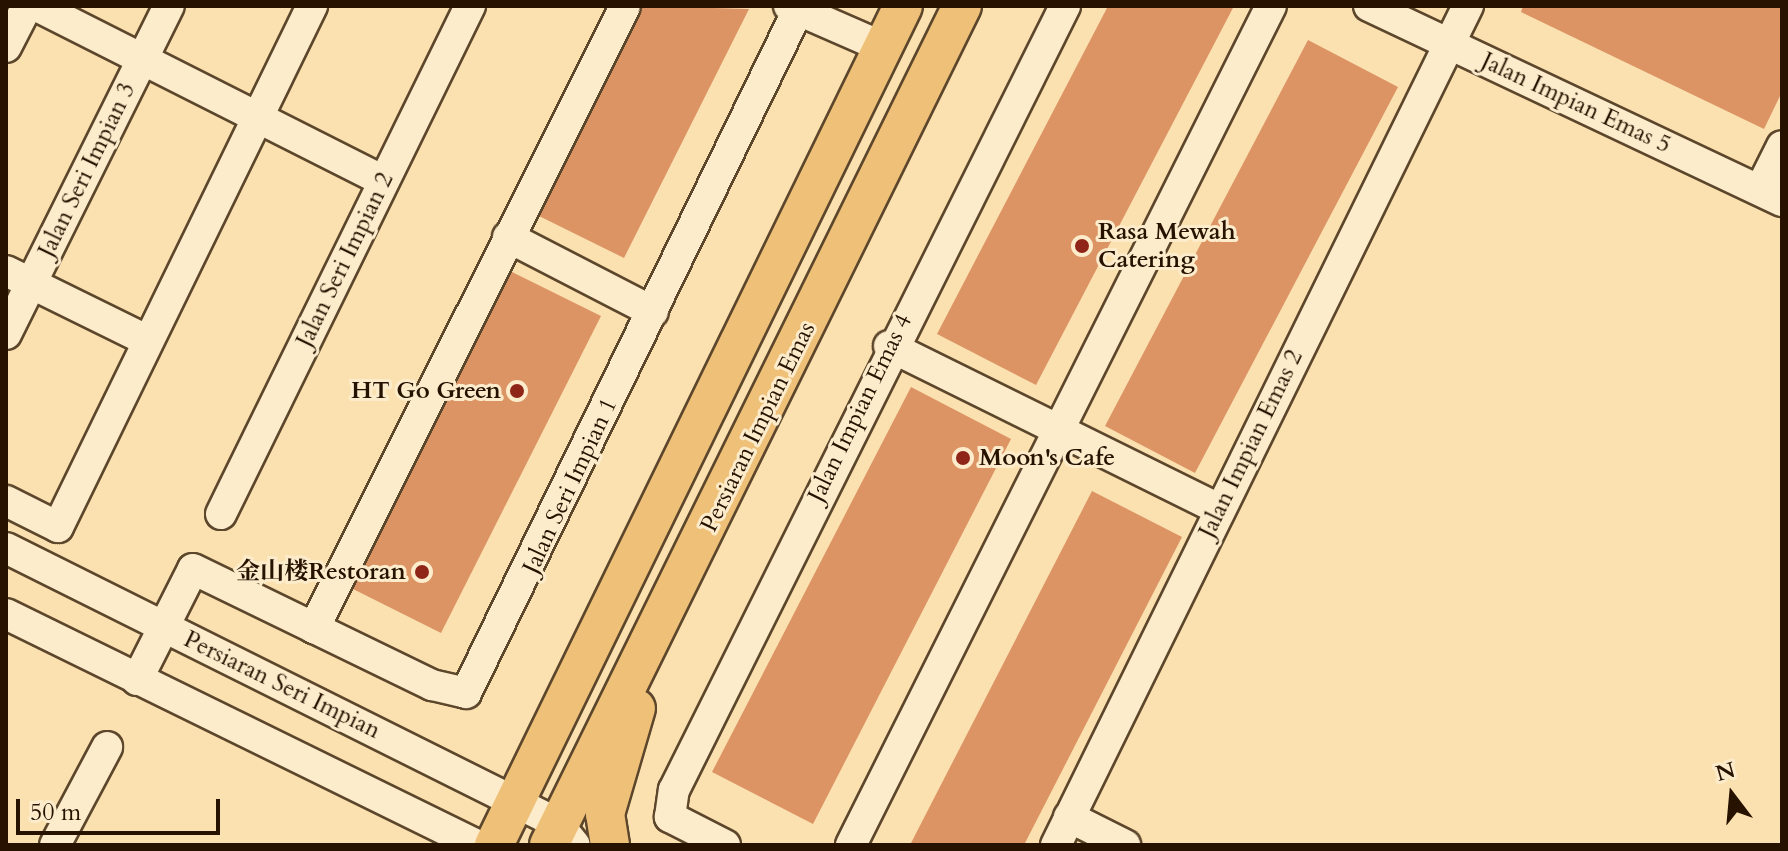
<!DOCTYPE html>
<meta charset="utf-8">
<style>
body{margin:0}
#map{position:relative;width:1788px;height:851px;overflow:hidden;background:#fce1b0;font-family:Cardo,"Noto Serif SC",serif}
div>[style]{position:absolute}
[style*='--x']{left:calc(var(--x)*1px);top:calc(var(--y)*1px);width:calc(var(--w)*1px);rotate:calc(var(--a)*1deg)}
.building>*{inset:0;background:#dc9465}
.roads{filter:drop-shadow(2px 0 #5c462c) drop-shadow(-2px 0 #5c462c) drop-shadow(0 2px #5c462c) drop-shadow(0 -2px #5c462c)}
.minor>*{height:30px;margin:-15px;padding:0 15px;transform-origin:15px;border-radius:15px;background:#fdeccc}
.major>*{height:38px;margin:-19px;padding:0 19px;transform-origin:19px;border-radius:19px;background:#eec078}
.dots>*{width:22px;height:22px;translate:-50% -50%;box-sizing:border-box;border:4px solid #fdeccc;border-radius:50%}
span{translate:-50% -50%;white-space:nowrap;text-align:center;line-height:1.15;-webkit-text-stroke:6px #fdeccc;paint-order:stroke}
.street-label{font-size:24px;color:#271200}
.poi-label{font-size:24px;color:#271200;font-weight:700}
.left{translate:0 -50%;text-align:left}
.right{translate:-100% -50%;text-align:right}
.frame{position:absolute;inset:0;border:8px solid #271200;pointer-events:none}
.north{position:absolute;left:1692px;top:755px;width:80px;height:80px;-webkit-text-stroke:6px #fdeccc;paint-order:stroke;rotate:344deg;font-size:22px;font-weight:700;line-height:32px;text-align:center;color:#271200}
.north::after{content:'';display:block;margin:auto;width:28px;height:36px;background:#271200;clip-path:polygon(50% 0,100% 100%,50% 72%,0 100%)}
.scale{position:absolute;left:16px;top:799px;width:204px;height:36px;box-sizing:border-box;border:4px solid #271200;border-top:0;padding-left:10px;font-size:24px;line-height:28px;white-space:nowrap;color:#271200;-webkit-text-stroke:6px #fdeccc;paint-order:stroke}
</style>
<div id="map">
<div class="building">
<i style="clip-path:polygon(642px 6px,749px 9px,624px 258px,537px 215px)"></i>
<i style="clip-path:polygon(1108px 6px,1234px 6px,1036px 385px,937px 334px)"></i>
<i style="clip-path:polygon(1523px 6px,1782px 6px,1782px 92px,1764px 129px,1521px 12px)"></i>
<i style="clip-path:polygon(1308px 40px,1398px 87px,1195px 473px,1105px 426px)"></i>
<i style="clip-path:polygon(508px 270px,601px 316px,441px 633px,347px 586px)"></i>
<i style="clip-path:polygon(911px 387px,1011px 439px,813px 824px,712px 772px)"></i>
<i style="clip-path:polygon(1092px 491px,1182px 537px,1024px 845px,910px 845px)"></i>
</div>
<div class="roads">
<div class="minor">
<i style="--x:37;--y:6;--w:388;--a:26.8"></i>
<i style="--x:789;--y:6;--w:103;--a:23.6"></i>
<i style="--x:1369;--y:6;--w:457;--a:25.3"></i>
<i style="--x:6;--y:47;--w:46;--a:-62.9"></i>
<i style="--x:1760;--y:190;--w:49;--a:-63.4"></i>
<i style="--x:508;--y:237;--w:163;--a:27.3"></i>
<i style="--x:6;--y:271;--w:158;--a:26.2"></i>
<i style="--x:6;--y:334;--w:366;--a:-63.6"></i>
<i style="--x:889;--y:346;--w:368;--a:26.3"></i>
<i style="--x:6;--y:501;--w:58;--a:26.6"></i>
<i style="--x:58;--y:527;--w:580;--a:-64.01"></i>
<i style="--x:221;--y:514;--w:566;--a:-63.89"></i>
<i style="--x:6;--y:548;--w:616;--a:26.52"></i>
<i style="--x:557;--y:823;--w:28;--a:51"></i>
<i style="--x:6;--y:614;--w:525;--a:26.13"></i>
<i style="--x:314;--y:628;--w:695;--a:-63.43"></i>
<i style="--x:137;--y:680;--w:124;--a:-63.2"></i>
<i style="--x:193;--y:569;--w:266;--a:25.9"></i>
<i style="--x:432;--y:685;--w:35;--a:13"></i>
<i style="--x:466;--y:693;--w:764;--a:-64.07"></i>
<i style="--x:1069;--y:817;--w:63;--a:26.6"></i>
<i style="--x:55;--y:845;--w:111;--a:-62"></i>
<i style="--x:725;--y:845;--w:62;--a:-153"></i>
<i style="--x:670;--y:817;--w:27;--a:-82"></i>
<i style="--x:674;--y:790;--w:876;--a:-63.49"></i>
<i style="--x:851;--y:845;--w:938;--a:-63.41"></i>
<i style="--x:1056;--y:845;--w:935;--a:-63.85"></i>
</div>
<div class="major">
<i style="--x:494;--y:845;--w:933;--a:-64.01"></i>
<i style="--x:549;--y:845;--w:935;--a:-63.79"></i>
<i style="--x:610;--y:845;--w:31;--a:-99"></i>
<i style="--x:605;--y:814;--w:110;--a:-73.7"></i>
</div>
</div>
<div class="dots">
<i style="left:1082px;top:246px;background:#8f2418"></i>
<i style="left:517px;top:391px;background:#8f2418"></i>
<i style="left:963px;top:458px;background:#8f2418"></i>
<i style="left:422px;top:572px;background:#8f2418"></i>
</div>
<div class="street-label">
<span style="left:1576px;top:103px;rotate:25deg">Jalan Impian Emas 5</span>
<span style="left:87px;top:170px;rotate:-64deg">Jalan Seri Impian 3</span>
<span style="left:345px;top:260px;rotate:-64deg">Jalan Seri Impian 2</span>
<span style="left:860px;top:408px;rotate:-64deg">Jalan Impian Emas 4</span>
<span style="left:758px;top:427px;rotate:-64deg">Persiaran Impian Emas</span>
<span style="left:1251px;top:444px;rotate:-64deg">Jalan Impian Emas 2</span>
<span style="left:570px;top:486px;rotate:-65deg">Jalan Seri Impian 1</span>
<span style="left:282px;top:685px;rotate:26deg">Persiaran Seri Impian</span>
</div>
<div class="poi-label">
<span class="left" style="left:1098px;top:246px">Rasa Mewah<br>Catering</span>
<span class="right" style="left:501px;top:391px">HT Go Green</span>
<span class="left" style="left:979px;top:458px">Moon's Cafe</span>
<span class="right" style="left:406px;top:572px">金山楼Restoran</span>
</div>
<div class="frame"></div>
<div class="north">N</div>
<div class="scale">50 m</div>
</div>
